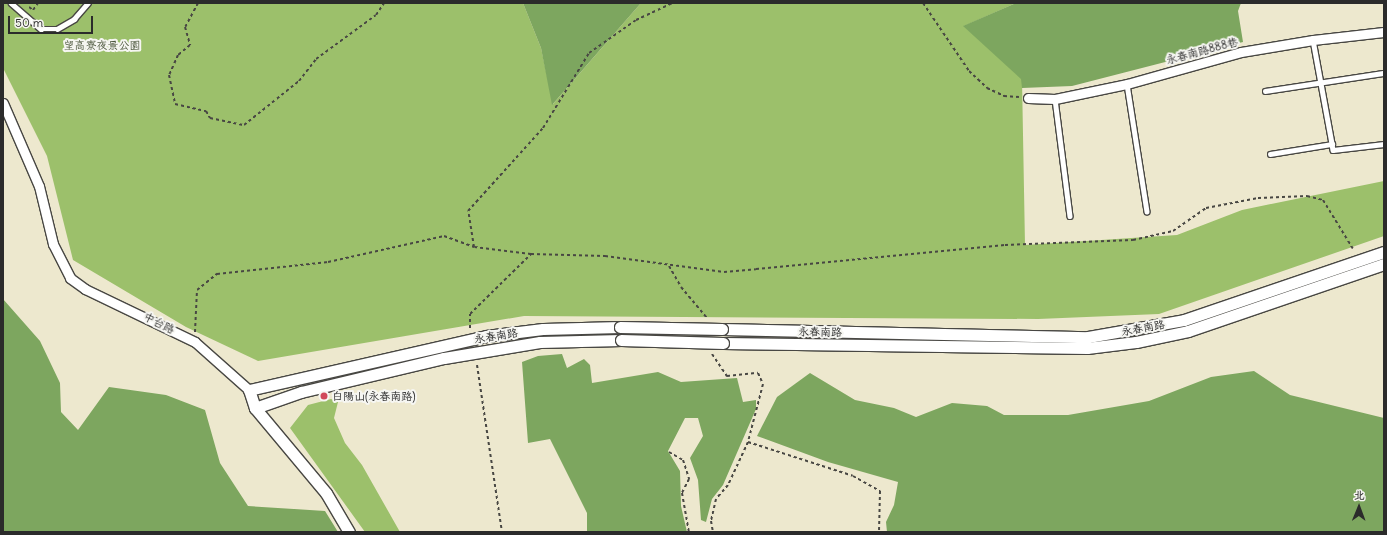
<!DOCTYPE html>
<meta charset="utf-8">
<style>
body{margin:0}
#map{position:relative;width:1387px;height:535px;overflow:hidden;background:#ede8ce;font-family:Delius,"LXGW WenKai TC",sans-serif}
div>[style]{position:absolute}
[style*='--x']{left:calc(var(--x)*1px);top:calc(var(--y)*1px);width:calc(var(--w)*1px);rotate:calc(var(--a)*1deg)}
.green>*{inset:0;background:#9cc06b}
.forest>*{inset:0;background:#7da65f}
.path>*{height:2px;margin-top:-1px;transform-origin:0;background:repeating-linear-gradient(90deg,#484743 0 3px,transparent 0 6px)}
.roads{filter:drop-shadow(1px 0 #484743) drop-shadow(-1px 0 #484743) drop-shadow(0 1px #484743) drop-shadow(0 -1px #484743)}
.service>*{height:4.5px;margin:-2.25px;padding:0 2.25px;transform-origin:2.25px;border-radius:2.25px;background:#fff}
.minor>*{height:9px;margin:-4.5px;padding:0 4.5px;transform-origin:4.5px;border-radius:4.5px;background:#fff}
.tertiary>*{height:11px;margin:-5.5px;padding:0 5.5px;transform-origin:5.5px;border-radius:5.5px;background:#fff}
.bridges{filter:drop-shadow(1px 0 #484743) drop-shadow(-1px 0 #484743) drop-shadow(0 1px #484743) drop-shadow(0 -1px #484743)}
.tertiary-bridge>*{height:11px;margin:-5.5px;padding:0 5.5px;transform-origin:5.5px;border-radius:5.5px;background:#fff}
.dots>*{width:11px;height:11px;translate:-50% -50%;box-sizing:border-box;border:2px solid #f6f6f2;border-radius:50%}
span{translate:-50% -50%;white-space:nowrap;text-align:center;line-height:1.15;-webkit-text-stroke:4px #f6f6f2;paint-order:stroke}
.park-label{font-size:11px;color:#4d583e}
.street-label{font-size:11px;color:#2b2b2b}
.poi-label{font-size:11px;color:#2b2b2b}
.left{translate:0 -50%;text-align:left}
.frame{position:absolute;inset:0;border:4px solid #2b2b2b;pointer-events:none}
.north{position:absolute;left:1339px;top:487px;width:40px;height:40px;-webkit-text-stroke:3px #f6f6f2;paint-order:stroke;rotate:1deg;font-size:11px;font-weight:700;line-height:16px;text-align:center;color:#2b2b2b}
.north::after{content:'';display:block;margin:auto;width:14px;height:18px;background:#2b2b2b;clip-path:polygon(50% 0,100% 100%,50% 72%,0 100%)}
.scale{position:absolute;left:8px;top:16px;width:85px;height:18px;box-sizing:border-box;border:2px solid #2b2b2b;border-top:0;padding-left:5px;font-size:12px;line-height:14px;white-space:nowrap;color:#2b2b2b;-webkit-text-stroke:3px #f6f6f2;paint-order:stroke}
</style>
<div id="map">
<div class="green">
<i style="clip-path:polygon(3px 3px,523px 3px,541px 48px,553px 104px,641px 3px,1016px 3px,964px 26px,1022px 79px,1025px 245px,1177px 235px,1242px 210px,1384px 181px,1384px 236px,1159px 314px,1038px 319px,524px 316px,258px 361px,186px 327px,73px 260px,47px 156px,3px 68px)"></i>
<i style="clip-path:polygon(331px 399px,338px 402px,334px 418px,345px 443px,362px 465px,400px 532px,365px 532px,290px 428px,308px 405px)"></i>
</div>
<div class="forest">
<i style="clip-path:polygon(523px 3px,641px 3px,552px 105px,541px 48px)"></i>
<i style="clip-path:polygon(1016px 3px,1241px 3px,1238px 11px,1243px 42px,1072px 86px,1022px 88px,1021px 79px,963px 26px)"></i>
<i style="clip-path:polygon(3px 299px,40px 341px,60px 383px,61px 412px,78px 430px,109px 387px,166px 395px,205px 410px,220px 463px,248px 506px,325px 511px,338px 532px,3px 532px)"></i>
<i style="clip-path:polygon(562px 354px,567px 368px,584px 359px,590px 365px,592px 383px,658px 372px,681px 382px,737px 378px,743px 402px,756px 400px,756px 409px,723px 485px,712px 499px,706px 522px,701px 520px,698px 480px,690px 458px,703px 436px,698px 418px,685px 418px,668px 451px,680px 471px,681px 506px,687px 532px,587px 532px,587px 513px,550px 439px,528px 443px,522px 362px,538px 356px)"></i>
<i style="clip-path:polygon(1254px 371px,1290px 395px,1384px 418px,1384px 532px,887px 532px,886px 522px,894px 505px,898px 482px,828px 462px,757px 436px,777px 397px,810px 373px,855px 400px,894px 408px,916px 417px,952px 403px,987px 406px,1004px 415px,1068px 415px,1149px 401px,1211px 377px)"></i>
</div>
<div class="path">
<i style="--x:160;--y:3;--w:11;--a:0"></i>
<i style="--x:198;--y:3;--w:27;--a:118"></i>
<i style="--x:185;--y:27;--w:19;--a:74"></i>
<i style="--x:190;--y:45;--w:16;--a:140"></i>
<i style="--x:178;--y:55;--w:22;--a:114"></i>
<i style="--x:169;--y:75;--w:30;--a:78"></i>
<i style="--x:175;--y:104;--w:32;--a:13"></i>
<i style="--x:206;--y:111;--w:8;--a:60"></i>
<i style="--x:210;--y:118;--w:35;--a:12"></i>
<i style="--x:244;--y:125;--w:70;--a:-38.7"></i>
<i style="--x:299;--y:81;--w:28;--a:-52"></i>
<i style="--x:316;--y:59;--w:74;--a:-36.3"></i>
<i style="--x:376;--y:15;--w:14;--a:-56"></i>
<i style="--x:923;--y:3;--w:82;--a:55.9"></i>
<i style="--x:969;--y:71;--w:25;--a:43"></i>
<i style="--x:987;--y:88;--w:19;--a:25"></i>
<i style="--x:1004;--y:96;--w:15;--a:4"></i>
<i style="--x:29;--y:7;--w:5;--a:37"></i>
<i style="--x:33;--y:10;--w:9;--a:-54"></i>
<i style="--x:531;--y:254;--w:57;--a:-173"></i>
<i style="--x:474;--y:247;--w:36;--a:-99"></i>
<i style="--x:468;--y:211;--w:112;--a:-47.9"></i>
<i style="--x:543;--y:128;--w:88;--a:-58.5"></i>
<i style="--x:589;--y:53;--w:57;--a:-35.1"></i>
<i style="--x:636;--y:20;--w:40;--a:-25"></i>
<i style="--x:669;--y:266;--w:24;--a:60"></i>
<i style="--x:681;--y:287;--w:40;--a:50"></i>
<i style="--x:470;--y:328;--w:14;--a:-90"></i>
<i style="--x:470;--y:314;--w:86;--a:-44.5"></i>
<i style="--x:531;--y:254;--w:74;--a:1.5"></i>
<i style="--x:605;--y:256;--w:120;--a:7.7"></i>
<i style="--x:724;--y:272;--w:32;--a:-5"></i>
<i style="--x:756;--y:269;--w:250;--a:-5.5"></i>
<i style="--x:1005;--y:245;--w:128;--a:-2.2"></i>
<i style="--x:1133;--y:240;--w:41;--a:-12.7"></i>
<i style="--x:1173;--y:231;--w:40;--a:-34.9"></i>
<i style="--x:1206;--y:208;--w:53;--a:-10.9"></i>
<i style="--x:1258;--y:198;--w:49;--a:-2.3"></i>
<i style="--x:1307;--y:196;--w:16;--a:14"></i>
<i style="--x:1323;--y:200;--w:57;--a:58.5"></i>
<i style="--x:195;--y:332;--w:42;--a:-87.3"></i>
<i style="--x:197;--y:290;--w:26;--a:-39"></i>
<i style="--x:217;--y:274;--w:112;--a:-6.2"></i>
<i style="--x:328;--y:262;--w:119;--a:-12.6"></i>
<i style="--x:444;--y:236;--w:32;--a:20"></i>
<i style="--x:712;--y:354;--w:27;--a:56"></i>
<i style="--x:727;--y:376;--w:31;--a:-6"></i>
<i style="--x:758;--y:373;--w:12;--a:66"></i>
<i style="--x:763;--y:384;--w:60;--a:104.5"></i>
<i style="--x:748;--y:442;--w:47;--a:114.9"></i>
<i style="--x:728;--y:485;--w:18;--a:131"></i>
<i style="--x:716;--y:499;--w:23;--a:103"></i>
<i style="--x:711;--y:521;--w:11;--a:80"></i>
<i style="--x:477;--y:365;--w:169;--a:81.5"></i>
<i style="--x:748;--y:442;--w:110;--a:17.9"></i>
<i style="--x:853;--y:476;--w:31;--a:29"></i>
<i style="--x:880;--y:491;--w:41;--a:91.4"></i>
<i style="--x:669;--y:452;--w:16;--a:30"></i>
<i style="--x:683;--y:460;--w:20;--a:72"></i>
<i style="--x:689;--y:479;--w:16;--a:117"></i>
<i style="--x:682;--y:493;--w:40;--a:80"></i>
</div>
<div class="roads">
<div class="service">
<i style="--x:11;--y:3;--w:40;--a:41"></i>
<i style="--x:41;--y:29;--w:16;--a:0"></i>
<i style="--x:57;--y:29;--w:20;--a:-30"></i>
<i style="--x:74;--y:19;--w:21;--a:-49"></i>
<i style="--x:1313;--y:40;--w:106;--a:79.6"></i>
<i style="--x:1127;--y:84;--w:129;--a:81.1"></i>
<i style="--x:1265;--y:91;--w:119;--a:-8.7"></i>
<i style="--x:1055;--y:99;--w:118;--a:82.7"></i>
<i style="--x:1270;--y:154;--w:63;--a:-9.2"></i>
<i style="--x:1332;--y:144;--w:6;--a:81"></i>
<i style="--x:1333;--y:150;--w:51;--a:-6.7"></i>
</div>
<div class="minor">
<i style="--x:1028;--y:98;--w:27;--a:2"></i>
<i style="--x:1055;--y:99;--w:74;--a:-11.8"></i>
<i style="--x:1127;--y:84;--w:118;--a:-15.7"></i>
<i style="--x:1241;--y:52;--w:73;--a:-9.5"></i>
<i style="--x:1313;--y:40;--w:71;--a:-6.4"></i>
<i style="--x:3;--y:103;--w:90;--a:66.6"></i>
<i style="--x:39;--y:186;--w:60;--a:76.4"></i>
<i style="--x:53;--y:244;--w:38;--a:63"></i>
<i style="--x:70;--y:278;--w:19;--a:36"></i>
<i style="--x:85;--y:289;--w:122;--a:25.7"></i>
<i style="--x:195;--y:342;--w:72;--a:41.6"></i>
</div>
<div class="tertiary">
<i style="--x:722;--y:329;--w:366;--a:1.3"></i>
<i style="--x:1088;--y:337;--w:97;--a:-10"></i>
<i style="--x:1184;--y:320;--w:211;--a:-18.8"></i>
<i style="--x:723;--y:343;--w:364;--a:0.8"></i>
<i style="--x:1087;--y:348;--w:49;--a:-7"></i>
<i style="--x:1136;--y:342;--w:53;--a:-11.9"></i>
<i style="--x:1188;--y:331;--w:207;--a:-18.9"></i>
<i style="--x:255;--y:408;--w:49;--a:-19.2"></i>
<i style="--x:301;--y:392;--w:147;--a:-13.4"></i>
<i style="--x:444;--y:358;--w:97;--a:-9.5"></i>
<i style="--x:540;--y:342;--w:81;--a:-1.4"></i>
<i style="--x:349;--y:532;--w:45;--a:-120.5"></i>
<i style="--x:326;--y:493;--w:111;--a:-129.9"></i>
<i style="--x:255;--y:408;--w:19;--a:-108"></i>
<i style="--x:249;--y:390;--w:243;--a:-12.8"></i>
<i style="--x:486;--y:336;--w:57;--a:-7"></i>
<i style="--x:543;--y:329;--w:77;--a:-1.5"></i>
</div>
</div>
<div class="bridges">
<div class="tertiary-bridge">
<i style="--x:620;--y:327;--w:102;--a:1.1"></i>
<i style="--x:621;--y:340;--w:102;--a:1.7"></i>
</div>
</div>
<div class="dots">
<i style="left:324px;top:396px;background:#d1495b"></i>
</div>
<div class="park-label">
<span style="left:102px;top:45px">望高寮夜景公園</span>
</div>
<div class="street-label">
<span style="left:1202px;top:51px;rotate:-15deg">永春南路888巷</span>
<span style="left:159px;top:323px;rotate:26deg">中台路</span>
<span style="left:1143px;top:328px;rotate:-10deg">永春南路</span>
<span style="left:820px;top:332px;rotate:1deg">永春南路</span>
<span style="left:496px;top:336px;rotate:-9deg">永春南路</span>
</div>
<div class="poi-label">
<span class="left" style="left:332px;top:396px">白陽山(永春南路)</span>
</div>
<div class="frame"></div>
<div class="north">北</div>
<div class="scale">50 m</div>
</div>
